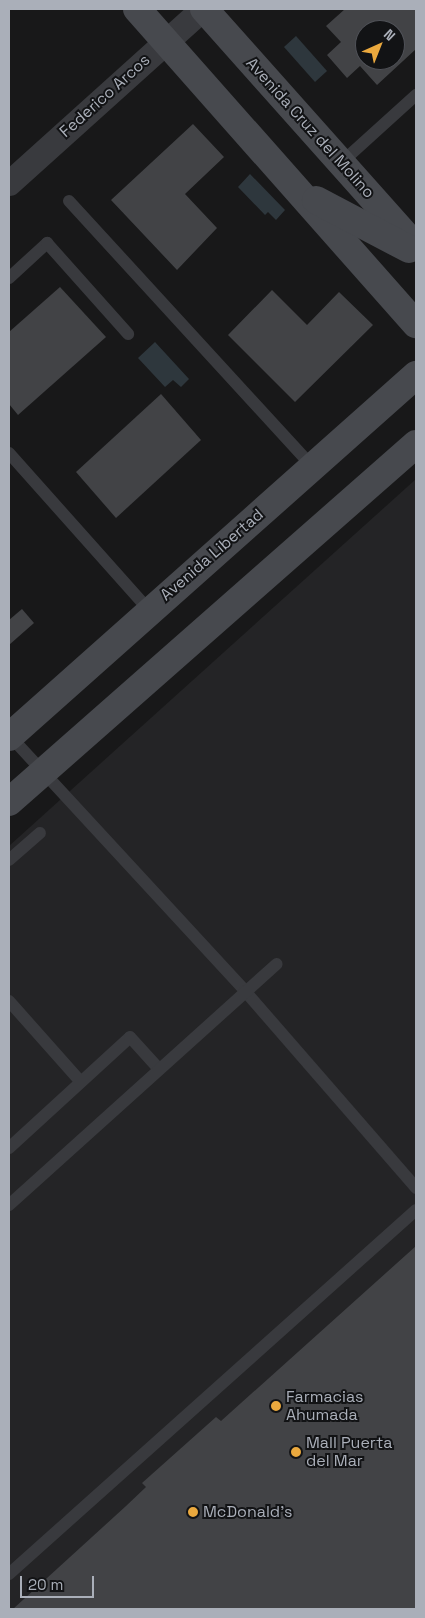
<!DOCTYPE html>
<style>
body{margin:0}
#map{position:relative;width:425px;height:1618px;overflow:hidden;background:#181819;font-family:"Space Grotesk",sans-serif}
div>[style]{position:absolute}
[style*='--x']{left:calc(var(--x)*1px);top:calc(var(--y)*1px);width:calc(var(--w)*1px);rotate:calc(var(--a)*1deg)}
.built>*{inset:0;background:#242426}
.water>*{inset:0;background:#2e373d}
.building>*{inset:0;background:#424346}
.lane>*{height:12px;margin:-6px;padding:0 6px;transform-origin:6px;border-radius:6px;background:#393a3e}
.street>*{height:25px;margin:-12.5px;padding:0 12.5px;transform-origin:12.5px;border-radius:12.5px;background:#393a3e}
.secondary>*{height:28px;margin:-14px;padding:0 14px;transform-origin:14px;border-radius:14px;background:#47494e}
.dots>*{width:14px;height:14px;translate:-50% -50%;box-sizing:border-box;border:2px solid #121315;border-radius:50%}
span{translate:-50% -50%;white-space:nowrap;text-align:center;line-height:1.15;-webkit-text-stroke:4px #121315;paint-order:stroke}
.street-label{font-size:16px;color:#aaafb9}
.poi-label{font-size:16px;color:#aaafb9}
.left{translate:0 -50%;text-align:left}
.frame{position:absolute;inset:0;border:10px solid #aaafb9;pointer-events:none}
.north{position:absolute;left:355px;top:20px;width:50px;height:50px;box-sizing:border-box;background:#121315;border:1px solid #4f5157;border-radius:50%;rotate:44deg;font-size:14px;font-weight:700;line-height:20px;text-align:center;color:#aaafb9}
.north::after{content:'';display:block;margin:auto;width:18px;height:22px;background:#eba93e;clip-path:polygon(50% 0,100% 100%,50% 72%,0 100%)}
.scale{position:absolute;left:20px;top:1576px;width:74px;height:22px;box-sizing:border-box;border:2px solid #aaafb9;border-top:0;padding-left:6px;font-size:15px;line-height:18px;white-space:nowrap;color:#aaafb9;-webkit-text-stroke:4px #121315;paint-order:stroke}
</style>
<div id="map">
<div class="built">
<i style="clip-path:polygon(416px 479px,416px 1609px,9px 1609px,9px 846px)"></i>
</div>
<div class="water">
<i style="clip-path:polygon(296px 36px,327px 71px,315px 82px,284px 47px)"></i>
<i style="clip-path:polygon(250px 174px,285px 210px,276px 220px,268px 212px,265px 215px,238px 187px)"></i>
<i style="clip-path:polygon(155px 342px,189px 379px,181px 387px,173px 380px,165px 387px,138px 358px)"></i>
</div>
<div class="building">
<i style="clip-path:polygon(evenodd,345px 9px,416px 9px,416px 49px,377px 85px,360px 66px,347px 78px,327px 55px,341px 42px,326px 26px,345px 9px,365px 30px,395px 30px,395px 60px,365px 60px,365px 30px)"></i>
<i style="clip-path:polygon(193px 124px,224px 157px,185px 194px,217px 228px,177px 270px,111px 200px)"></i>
<i style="clip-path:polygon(60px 287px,106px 337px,18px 415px,9px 404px,9px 332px)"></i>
<i style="clip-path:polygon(272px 290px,307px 325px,339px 292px,373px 325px,295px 402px,228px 335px)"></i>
<i style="clip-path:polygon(161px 394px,201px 440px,116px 518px,76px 472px)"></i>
<i style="clip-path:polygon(22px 609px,34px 623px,9px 645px,9px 620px)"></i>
<i style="clip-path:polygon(416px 1246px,416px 1609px,13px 1609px,126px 1506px,146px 1487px,142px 1483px,216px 1417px,221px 1421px)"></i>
</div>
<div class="lane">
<i style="--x:342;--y:162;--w:100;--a:-42.2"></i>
<i style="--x:69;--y:201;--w:360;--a:47.5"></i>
<i style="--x:9;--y:278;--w:52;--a:-42.6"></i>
<i style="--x:47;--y:243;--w:122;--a:48.3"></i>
<i style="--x:9;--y:453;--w:210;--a:48.3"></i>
<i style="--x:10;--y:736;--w:347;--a:47.3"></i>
<i style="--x:245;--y:991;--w:261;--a:49"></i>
<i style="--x:9;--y:860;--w:41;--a:-41.1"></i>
<i style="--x:9;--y:1001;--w:108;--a:48.4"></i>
<i style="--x:9;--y:1148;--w:164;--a:-42.5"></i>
<i style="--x:130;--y:1037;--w:43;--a:47.8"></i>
<i style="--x:9;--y:1205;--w:360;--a:-42"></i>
<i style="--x:9;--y:1574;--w:546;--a:-41.81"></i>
</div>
<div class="street">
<i style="--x:9;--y:183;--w:260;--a:-42"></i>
</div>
<div class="secondary">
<i style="--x:137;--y:9;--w:421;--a:48.5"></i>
<i style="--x:204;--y:9;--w:319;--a:48.3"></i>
<i style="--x:316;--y:200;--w:105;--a:27.8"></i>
<i style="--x:9;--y:737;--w:545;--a:-41.65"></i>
<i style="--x:9;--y:802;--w:542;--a:-41.34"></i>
</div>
<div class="dots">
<i style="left:276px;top:1406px;background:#eba93e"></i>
<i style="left:296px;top:1452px;background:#eba93e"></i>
<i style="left:193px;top:1512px;background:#eba93e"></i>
</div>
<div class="street-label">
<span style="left:105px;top:96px;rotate:-42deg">Federico Arcos</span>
<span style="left:310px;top:128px;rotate:48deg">Avenida Cruz del Molino</span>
<span style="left:212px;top:555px;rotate:-41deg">Avenida Libertad</span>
</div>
<div class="poi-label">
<span class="left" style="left:286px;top:1406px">Farmacias<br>Ahumada</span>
<span class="left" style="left:306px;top:1452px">Mall Puerta<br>del Mar</span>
<span class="left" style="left:203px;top:1512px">McDonald's</span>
</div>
<div class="frame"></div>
<div class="north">N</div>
<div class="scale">20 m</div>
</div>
